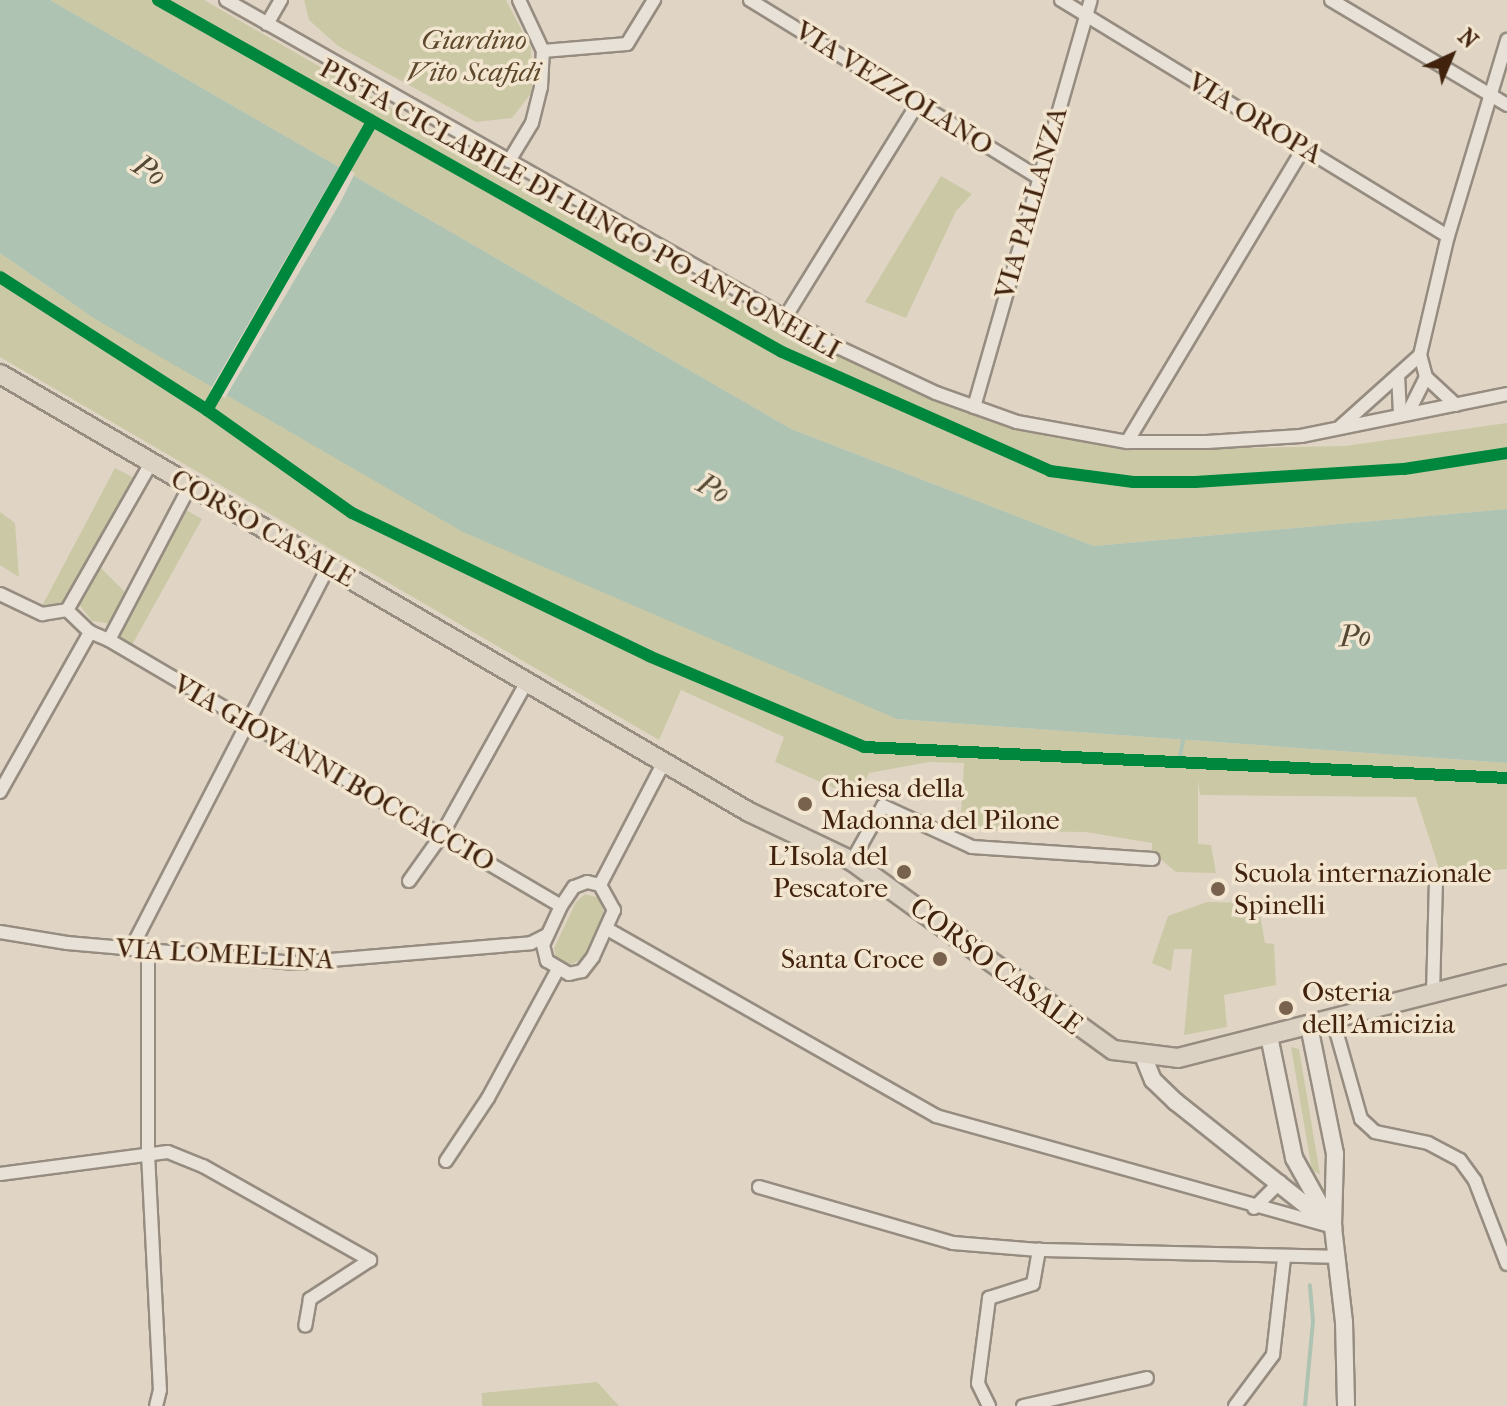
<!DOCTYPE html>
<style>
body{margin:0}
#map{position:relative;width:1507px;height:1406px;overflow:hidden;background:#e0d5c4;font-family:"IM FELL French Canon",serif}
div>[style]{position:absolute}
[style*='--x']{left:calc(var(--x)*1px);top:calc(var(--y)*1px);width:calc(var(--w)*1px);rotate:calc(var(--a)*1deg)}
.green>*{inset:0;background:#cbc8a6}
.water>*{inset:0;background:#aec3b2}
.pier>*{inset:0;background:#e0d5c4}
.stream>*{height:4px;margin:-2px;padding:0 2px;transform-origin:2px;border-radius:2px;background:#aec3b2}
.roads{filter:drop-shadow(2px 0 #968c80) drop-shadow(-2px 0 #968c80) drop-shadow(0 2px #968c80) drop-shadow(0 -2px #968c80)}
.street>*{height:12px;margin:-6px;padding:0 6px;transform-origin:6px;border-radius:6px;background:#e7e1d8}
.secondary>*{height:16px;margin:-8px;padding:0 8px;transform-origin:8px;border-radius:8px;background:#e7e1d8}
.primary>*{height:18px;margin:-9px;padding:0 9px;transform-origin:9px;border-radius:9px;background:#dbd2c3}
.cycleway>*{height:12px;margin:-6px;padding:0 6px;transform-origin:6px;border-radius:6px;background:#00873e}
.dots>*{width:22px;height:22px;translate:-50% -50%;box-sizing:border-box;border:4px solid #f3e6d1;border-radius:50%}
span{translate:-50% -50%;white-space:nowrap;text-align:center;line-height:1.15;-webkit-text-stroke:7px #f3e6d1;paint-order:stroke}
.park-label{font-size:28px;color:#5e492d;font-style:italic}
.street-label{font-size:28px;color:#40220d}
.poi-label{font-size:28px;color:#40220d}
.left{translate:0 -50%;text-align:left}
.right{translate:-100% -50%;text-align:right}
.water-label{font-size:30px;color:#564834;font-style:italic}
.north{position:absolute;left:1411px;top:16px;width:80px;height:80px;-webkit-text-stroke:6px #f3e6d1;paint-order:stroke;rotate:44deg;font-size:22px;font-weight:700;line-height:32px;text-align:center;color:#40220d}
.north::after{content:'';display:block;margin:auto;width:28px;height:36px;background:#40220d;clip-path:polygon(50% 0,100% 100%,50% 72%,0 100%)}
</style>
<div id="map">
<div class="green">
<i style="clip-path:polygon(50px 0,204px 0,703px 287px,1049px 437px,1140px 450px,1345px 446px,1507px 423px,1507px 509px,1094px 546px,791px 429px)"></i>
<i style="clip-path:polygon(304px 0,506px 0,531px 48px,532px 92px,512px 118px,476px 122px,338px 46px,309px 20px)"></i>
<i style="clip-path:polygon(941px 176px,972px 194px,956px 211px,906px 318px,865px 302px)"></i>
<i style="clip-path:polygon(0 253px,95px 319px,897px 719px,1507px 763px,1507px 869px,1441px 875px,1416px 797px,1200px 795px,1198px 780px,1198px 844px,1211px 845px,1216px 873px,1176px 872px,1152px 852px,1152px 843px,1086px 832px,960px 830px,964px 763px,929px 762px,869px 773px,857px 798px,775px 762px,784px 737px,681px 690px,659px 740px,0 357px)"></i>
<i style="clip-path:polygon(115px 468px,136px 479px,65px 605px,42px 606px)"></i>
<i style="clip-path:polygon(186px 510px,202px 519px,132px 645px,118px 635px)"></i>
<i style="clip-path:polygon(0 512px,15px 523px,19px 577px,0 565px)"></i>
<i style="clip-path:polygon(99px 566px,127px 594px,112px 624px,92px 621px,78px 603px)"></i>
<i style="clip-path:polygon(585px 894px,600px 898px,604px 914px,582px 959px,566px 967px,556px 960px,554px 948px,576px 902px)"></i>
<i style="clip-path:polygon(1207px 902px,1258px 903px,1265px 943px,1274px 944px,1276px 985px,1224px 995px,1227px 1027px,1184px 1035px,1192px 949px,1174px 949px,1171px 971px,1152px 963px,1168px 916px)"></i>
<i style="clip-path:polygon(1291px 1047px,1299px 1049px,1320px 1174px,1312px 1171px)"></i>
<i style="clip-path:polygon(597px 1382px,619px 1406px,482px 1406px,482px 1393px)"></i>
</div>
<div class="water">
<i style="clip-path:polygon(0 0,50px 0,791px 429px,1094px 546px,1507px 509px,1507px 763px,897px 719px,463px 532px,95px 319px,0 253px)"></i>
</div>
<div class="pier">
<i style="clip-path:polygon(340px 165px,355px 173px,340px 203px,225px 398px,210px 390px)"></i>
</div>
<div class="stream">
<i style="--x:1180;--y:756;--w:21;--a:-79"></i>
<i style="--x:1305;--y:1406;--w:85;--a:-84.6"></i>
<i style="--x:1313;--y:1321;--w:36;--a:-95"></i>
</div>
<div class="roads">
<div class="street">
<i style="--x:226;--y:0;--w:706;--a:29.54"></i>
<i style="--x:840;--y:348;--w:106;--a:25.1"></i>
<i style="--x:936;--y:393;--w:86;--a:19.7"></i>
<i style="--x:1017;--y:422;--w:112;--a:10.3"></i>
<i style="--x:1127;--y:442;--w:80;--a:0"></i>
<i style="--x:1207;--y:442;--w:94;--a:-3.7"></i>
<i style="--x:1301;--y:436;--w:210;--a:-11.5"></i>
<i style="--x:750;--y:0;--w:338;--a:31.6"></i>
<i style="--x:1061;--y:0;--w:453;--a:31.4"></i>
<i style="--x:1331;--y:0;--w:205;--a:30.8"></i>
<i style="--x:267;--y:24;--w:28;--a:-60"></i>
<i style="--x:543;--y:51;--w:84;--a:-4.8"></i>
<i style="--x:627;--y:44;--w:52;--a:-58.5"></i>
<i style="--x:509;--y:161;--w:44;--a:-58.8"></i>
<i style="--x:532;--y:123;--w:37;--a:-76"></i>
<i style="--x:541;--y:87;--w:36;--a:-87"></i>
<i style="--x:543;--y:51;--w:56;--a:-115.2"></i>
<i style="--x:786;--y:316;--w:251;--a:-58.2"></i>
<i style="--x:1398;--y:375;--w:39;--a:87"></i>
<i style="--x:1456;--y:405;--w:41;--a:-137"></i>
<i style="--x:1426;--y:377;--w:23;--a:-105"></i>
<i style="--x:1420;--y:355;--w:122;--a:-76.8"></i>
<i style="--x:1448;--y:236;--w:205;--a:-73.2"></i>
<i style="--x:974;--y:407;--w:423;--a:-74"></i>
<i style="--x:1408;--y:413;--w:40;--a:-63.4"></i>
<i style="--x:1341;--y:426;--w:106;--a:-41.9"></i>
<i style="--x:1127;--y:442;--w:343;--a:-59"></i>
<i style="--x:151;--y:463;--w:169;--a:119.7"></i>
<i style="--x:67;--y:610;--w:32;--a:44"></i>
<i style="--x:90;--y:632;--w:21;--a:23"></i>
<i style="--x:109;--y:640;--w:174;--a:-62.3"></i>
<i style="--x:0;--y:594;--w:47;--a:25.5"></i>
<i style="--x:42;--y:614;--w:25;--a:-9"></i>
<i style="--x:109;--y:640;--w:524;--a:30.48"></i>
<i style="--x:0;--y:792;--w:184;--a:-60.6"></i>
<i style="--x:852;--y:861;--w:63;--a:-60.6"></i>
<i style="--x:883;--y:806;--w:98;--a:24.7"></i>
<i style="--x:972;--y:847;--w:181;--a:3.8"></i>
<i style="--x:409;--y:881;--w:55;--a:-54.6"></i>
<i style="--x:441;--y:836;--w:179;--a:-60.9"></i>
<i style="--x:587;--y:882;--w:13;--a:13"></i>
<i style="--x:600;--y:885;--w:29;--a:61"></i>
<i style="--x:614;--y:910;--w:51;--a:114.1"></i>
<i style="--x:593;--y:957;--w:18;--a:128"></i>
<i style="--x:582;--y:971;--w:13;--a:167"></i>
<i style="--x:569;--y:974;--w:26;--a:-149"></i>
<i style="--x:547;--y:961;--w:16;--a:-104"></i>
<i style="--x:543;--y:945;--w:43;--a:-65.2"></i>
<i style="--x:561;--y:906;--w:23;--a:-56"></i>
<i style="--x:574;--y:887;--w:14;--a:-21"></i>
<i style="--x:600;--y:885;--w:139;--a:-62.5"></i>
<i style="--x:609;--y:930;--w:376;--a:29.6"></i>
<i style="--x:936;--y:1116;--w:409;--a:15.6"></i>
<i style="--x:0;--y:932;--w:68;--a:9.3"></i>
<i style="--x:67;--y:943;--w:229;--a:5"></i>
<i style="--x:295;--y:963;--w:237;--a:-4.8"></i>
<i style="--x:531;--y:943;--w:16;--a:-27"></i>
<i style="--x:131;--y:949;--w:431;--a:-62.7"></i>
<i style="--x:148;--y:952;--w:202;--a:90"></i>
<i style="--x:148;--y:1154;--w:236;--a:87.1"></i>
<i style="--x:160;--y:1390;--w:16;--a:104"></i>
<i style="--x:1433;--y:994;--w:115;--a:-88.5"></i>
<i style="--x:1333;--y:1020;--w:103;--a:74.2"></i>
<i style="--x:1361;--y:1119;--w:19;--a:43"></i>
<i style="--x:1375;--y:1132;--w:54;--a:11.7"></i>
<i style="--x:1428;--y:1143;--w:36;--a:28"></i>
<i style="--x:1460;--y:1160;--w:26;--a:54"></i>
<i style="--x:1475;--y:1181;--w:89;--a:68.9"></i>
<i style="--x:446;--y:1161;--w:76;--a:-56.3"></i>
<i style="--x:488;--y:1098;--w:145;--a:-61.5"></i>
<i style="--x:0;--y:1174;--w:169;--a:-7.5"></i>
<i style="--x:168;--y:1152;--w:38;--a:22"></i>
<i style="--x:203;--y:1166;--w:192;--a:29.4"></i>
<i style="--x:370;--y:1260;--w:72;--a:147"></i>
<i style="--x:310;--y:1299;--w:27;--a:100"></i>
<i style="--x:759;--y:1187;--w:202;--a:16.1"></i>
<i style="--x:953;--y:1243;--w:86;--a:4.7"></i>
<i style="--x:1039;--y:1250;--w:299;--a:1.3"></i>
<i style="--x:1254;--y:1208;--w:37;--a:-45"></i>
<i style="--x:989;--y:1406;--w:25;--a:-116"></i>
<i style="--x:978;--y:1383;--w:86;--a:-82.6"></i>
<i style="--x:989;--y:1298;--w:46;--a:-17.7"></i>
<i style="--x:1033;--y:1284;--w:35;--a:-80"></i>
<i style="--x:1023;--y:1406;--w:127;--a:-12.7"></i>
<i style="--x:1235;--y:1406;--w:64;--a:-53.3"></i>
<i style="--x:1273;--y:1355;--w:98;--a:-83.5"></i>
</div>
<div class="secondary">
<i style="--x:1309;--y:1026;--w:131;--a:78.5"></i>
<i style="--x:1335;--y:1154;--w:73;--a:91.6"></i>
<i style="--x:1333;--y:1227;--w:96;--a:83.4"></i>
<i style="--x:1344;--y:1322;--w:84;--a:88.6"></i>
<i style="--x:1269;--y:1036;--w:125;--a:78.4"></i>
<i style="--x:1294;--y:1158;--w:62;--a:60.9"></i>
<i style="--x:1144;--y:1058;--w:24;--a:68"></i>
<i style="--x:1153;--y:1080;--w:32;--a:44"></i>
<i style="--x:1176;--y:1102;--w:201;--a:38.5"></i>
</div>
<div class="primary">
<i style="--x:0;--y:374;--w:868;--a:30.32"></i>
<i style="--x:749;--y:812;--w:114;--a:25.4"></i>
<i style="--x:852;--y:861;--w:322;--a:35.9"></i>
<i style="--x:1113;--y:1050;--w:65;--a:7"></i>
<i style="--x:1178;--y:1058;--w:340;--a:-14.3"></i>
</div>
</div>
<div class="cycleway">
<i style="--x:158;--y:0;--w:716;--a:29.43"></i>
<i style="--x:782;--y:352;--w:293;--a:23.9"></i>
<i style="--x:1050;--y:471;--w:84;--a:7.5"></i>
<i style="--x:1133;--y:482;--w:62;--a:0"></i>
<i style="--x:1195;--y:482;--w:209;--a:-3.6"></i>
<i style="--x:1404;--y:469;--w:104;--a:-8.8"></i>
<i style="--x:0;--y:277;--w:246;--a:32.7"></i>
<i style="--x:207;--y:410;--w:178;--a:35.4"></i>
<i style="--x:352;--y:513;--w:330;--a:25.7"></i>
<i style="--x:649;--y:656;--w:233;--a:22.9"></i>
<i style="--x:864;--y:747;--w:644;--a:2.76"></i>
<i style="--x:207;--y:410;--w:330;--a:-60.2"></i>
</div>
<div class="dots">
<i style="left:805px;top:804px;background:#78614d"></i>
<i style="left:904px;top:872px;background:#78614d"></i>
<i style="left:1218px;top:889px;background:#78614d"></i>
<i style="left:940px;top:959px;background:#78614d"></i>
<i style="left:1286px;top:1008px;background:#78614d"></i>
</div>
<div class="park-label">
<span style="left:474px;top:56px">Giardino<br>Vito Scafidi</span>
</div>
<div class="street-label">
<span style="left:894px;top:88px;rotate:32deg">VIA VEZZOLANO</span>
<span style="left:1255px;top:118px;rotate:31deg">VIA OROPA</span>
<span style="left:1031px;top:203px;rotate:-74deg">VIA PALLANZA</span>
<span style="left:580px;top:209px;rotate:29deg">PISTA CICLABILE DI LUNGO PO ANTONELLI</span>
<span style="left:263px;top:528px;rotate:30deg">CORSO CASALE</span>
<span style="left:334px;top:773px;rotate:30deg">VIA GIOVANNI BOCCACCIO</span>
<span style="left:225px;top:954px;rotate:3deg">VIA LOMELLINA</span>
<span style="left:996px;top:966px;rotate:37deg">CORSO CASALE</span>
</div>
<div class="poi-label">
<span class="left" style="left:821px;top:804px">Chiesa della<br>Madonna del Pilone</span>
<span class="right" style="left:888px;top:872px">L'Isola del<br>Pescatore</span>
<span class="left" style="left:1234px;top:889px">Scuola internazionale<br>Spinelli</span>
<span class="right" style="left:924px;top:959px">Santa Croce</span>
<span class="left" style="left:1302px;top:1008px">Osteria<br>dell'Amicizia</span>
</div>
<div class="water-label">
<span style="left:149px;top:171px;rotate:32deg">Po</span>
<span style="left:713px;top:489px;rotate:27deg">Po</span>
<span style="left:1355px;top:637px;rotate:-2deg">Po</span>
</div>
<div class="north">N</div>
</div>
